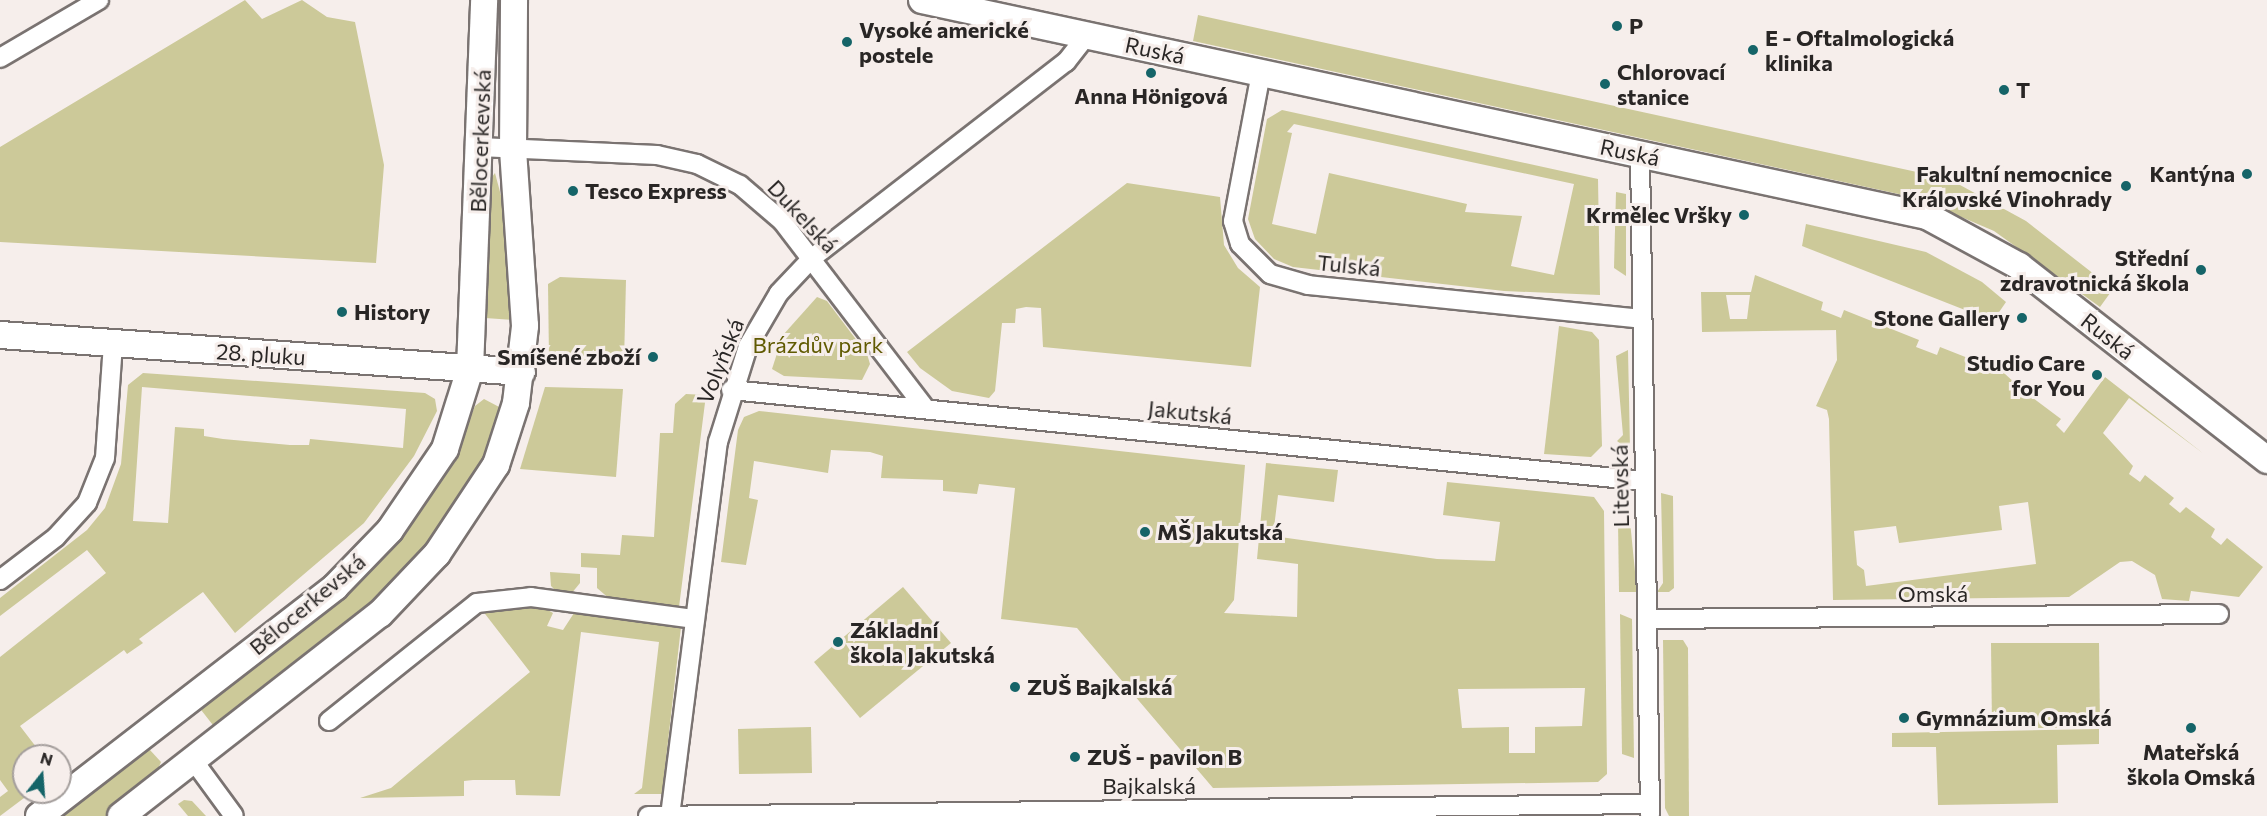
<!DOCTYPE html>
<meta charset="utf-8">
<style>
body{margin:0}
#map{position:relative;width:2267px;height:816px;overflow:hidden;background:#f6eeeb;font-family:Commissioner,sans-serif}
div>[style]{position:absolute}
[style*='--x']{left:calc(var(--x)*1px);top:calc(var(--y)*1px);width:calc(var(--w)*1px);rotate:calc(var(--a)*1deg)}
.green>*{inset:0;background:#ccc999}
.roads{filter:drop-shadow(2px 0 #7a7371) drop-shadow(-2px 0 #7a7371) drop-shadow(0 2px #7a7371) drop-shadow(0 -2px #7a7371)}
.street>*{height:18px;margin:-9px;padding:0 9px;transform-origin:9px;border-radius:9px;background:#fff}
.secondary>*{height:26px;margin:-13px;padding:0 13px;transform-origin:13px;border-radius:13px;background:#fff}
.dots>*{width:16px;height:16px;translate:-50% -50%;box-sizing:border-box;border:3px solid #f6eeeb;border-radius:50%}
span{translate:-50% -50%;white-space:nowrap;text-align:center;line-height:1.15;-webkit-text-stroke:6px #f6eeeb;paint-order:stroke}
.poi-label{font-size:22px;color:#292625;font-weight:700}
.left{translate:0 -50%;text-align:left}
.right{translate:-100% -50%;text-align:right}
.street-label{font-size:22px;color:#292625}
.park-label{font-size:22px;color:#605a02}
.north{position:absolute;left:12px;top:744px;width:60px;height:60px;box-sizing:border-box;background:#f6eeeb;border:2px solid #a49e9c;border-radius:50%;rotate:17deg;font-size:16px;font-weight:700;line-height:24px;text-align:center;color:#292625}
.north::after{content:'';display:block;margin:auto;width:21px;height:27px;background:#156468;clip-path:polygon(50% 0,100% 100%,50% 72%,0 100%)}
</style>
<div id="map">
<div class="green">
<i style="clip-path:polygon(245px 0,262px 19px,302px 0,327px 17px,355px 22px,384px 165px,376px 263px,0 242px,0 147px)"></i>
<i style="clip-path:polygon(1198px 15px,1949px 179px,2026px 221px,2113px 289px,2100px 307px,1994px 231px,1917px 198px,1193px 41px)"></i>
<i style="clip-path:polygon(evenodd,1282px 110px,1598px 179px,1600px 295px,1504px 291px,1293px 267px,1274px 259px,1255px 239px,1248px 219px,1267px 119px,1282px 110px,1294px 124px,1574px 184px,1554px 275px,1511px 266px,1522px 216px,1465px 212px,1467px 204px,1329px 173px,1316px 234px,1272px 224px,1292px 133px,1287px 132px,1294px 124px)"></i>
<i style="clip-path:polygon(495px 173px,508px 222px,512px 320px,485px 318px,489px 181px)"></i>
<i style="clip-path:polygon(1127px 183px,1220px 197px,1224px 245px,1238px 268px,1260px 287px,1251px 367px,1043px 347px,1041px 308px,1026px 307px,1016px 309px,1015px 323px,1002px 323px,995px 391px,989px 398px,952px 391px,920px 368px,907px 352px)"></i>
<i style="clip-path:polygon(1616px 192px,1626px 194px,1626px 276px,1614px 268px)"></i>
<i style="clip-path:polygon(1806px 224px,1926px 252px,1982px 282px,2006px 302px,1993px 321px,1802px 246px)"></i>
<i style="clip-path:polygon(evenodd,1755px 275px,1823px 302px,1821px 310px,1841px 318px,1844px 310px,1919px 340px,1916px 347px,1937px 355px,1940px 347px,1973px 360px,1979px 357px,1975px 371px,1985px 374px,1988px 367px,2004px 373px,2017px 385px,2012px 391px,2020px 398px,2025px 392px,2061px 419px,2056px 425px,2064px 433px,2105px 377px,2204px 454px,2129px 398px,2103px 433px,2133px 466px,2129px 474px,2140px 482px,2145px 475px,2174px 498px,2169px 504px,2180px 513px,2186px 507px,2215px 529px,2211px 537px,2221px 545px,2227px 538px,2263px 567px,2239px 597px,2191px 591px,2189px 601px,2162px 599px,2155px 575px,2132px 561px,2120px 562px,2069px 597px,1833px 600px,1829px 419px,1827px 410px,1816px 406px,1837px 360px,1836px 330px,1702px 332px,1701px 292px,1751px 292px,1755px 275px,1726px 295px,1750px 295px,1747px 319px,1730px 319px,1726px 295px,1755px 275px,2028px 502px,2036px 564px,1866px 586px,1864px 570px,1857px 565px,1854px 531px,1896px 526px,1899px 543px,2002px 530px,1999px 506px,2028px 502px)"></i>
<i style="clip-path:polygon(560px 277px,626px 280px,624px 362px,549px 359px,548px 284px)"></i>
<i style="clip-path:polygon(817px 297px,827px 301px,867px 354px,870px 364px,862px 380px,784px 376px,772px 369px,783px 335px)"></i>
<i style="clip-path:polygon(1559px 326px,1592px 332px,1599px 340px,1602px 446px,1591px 457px,1544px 454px)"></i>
<i style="clip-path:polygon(1628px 350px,1630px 449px,1627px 449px,1617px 441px,1623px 435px,1616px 356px)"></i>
<i style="clip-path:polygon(evenodd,143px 373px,425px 393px,435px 399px,437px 411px,414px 456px,364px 523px,235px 633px,203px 592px,139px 639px,143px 643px,127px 654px,124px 650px,20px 726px,43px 756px,24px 756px,24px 792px,32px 792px,0 816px,0 797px,8px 791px,0 780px,0 657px,106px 573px,87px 550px,0 616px,0 598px,87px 530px,105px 508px,121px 464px,128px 385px,143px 373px,142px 387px,406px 409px,403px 448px,310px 439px,309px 445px,290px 445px,223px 439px,204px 436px,204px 429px,175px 427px,168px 523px,133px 521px,142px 387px)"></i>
<i style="clip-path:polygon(545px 387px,623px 389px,616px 477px,520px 469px)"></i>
<i style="clip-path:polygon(686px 394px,706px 395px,679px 607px,611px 600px,597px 588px,597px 568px,581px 567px,581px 553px,620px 555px,622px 535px,654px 537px,660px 433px,673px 433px,675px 404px)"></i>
<i style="clip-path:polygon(484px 399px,503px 409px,485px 461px,425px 550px,387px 592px,216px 729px,198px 706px,456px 453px,475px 406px)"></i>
<i style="clip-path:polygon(evenodd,759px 411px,1245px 465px,1234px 600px,1224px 613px,1297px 617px,1298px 564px,1257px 559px,1266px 463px,1338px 470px,1334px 502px,1278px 495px,1273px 536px,1437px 559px,1495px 561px,1500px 522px,1443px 515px,1447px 482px,1594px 497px,1604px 511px,1607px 774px,1598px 782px,1213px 788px,1077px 628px,1001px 619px,1015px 488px,979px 484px,977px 494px,943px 491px,943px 480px,881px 478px,883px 456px,870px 452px,831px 450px,828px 473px,754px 461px,749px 498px,758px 500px,746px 565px,721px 562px,738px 430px,744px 417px,759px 411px,1575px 688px,1585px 688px,1582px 726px,1535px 727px,1535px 753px,1509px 753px,1509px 727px,1462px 728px,1458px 689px,1575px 688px)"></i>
<i style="clip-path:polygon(1661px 493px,1673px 496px,1674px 588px,1669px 592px,1657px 592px,1663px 583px)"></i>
<i style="clip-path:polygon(1618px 521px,1630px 521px,1637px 592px,1619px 592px)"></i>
<i style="clip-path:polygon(550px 572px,580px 574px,580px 583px,571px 594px,558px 593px,551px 586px)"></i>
<i style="clip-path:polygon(903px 587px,951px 643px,860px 718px,814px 662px)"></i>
<i style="clip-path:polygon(490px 606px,541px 606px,553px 613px,547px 626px,563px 630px,574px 613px,585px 611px,681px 627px,662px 794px,634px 794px,642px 788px,659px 642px,581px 632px,560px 796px,516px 795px,515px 780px,473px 780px,464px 781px,464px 796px,360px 798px,391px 788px,530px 672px,482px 610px)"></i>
<i style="clip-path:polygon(1620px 614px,1632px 619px,1634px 758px,1622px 754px)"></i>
<i style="clip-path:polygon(1663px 640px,1683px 640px,1688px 648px,1689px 816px,1669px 816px,1665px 808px)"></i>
<i style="clip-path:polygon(1991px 643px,2099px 643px,2100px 728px,1992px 728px)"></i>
<i style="clip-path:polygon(811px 727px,812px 773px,739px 774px,738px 729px)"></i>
<i style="clip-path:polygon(2099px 729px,2099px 744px,2057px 745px,2058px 803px,1938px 805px,1936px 747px,1892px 747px,1892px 733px)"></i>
<i style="clip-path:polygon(150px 750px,161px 762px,154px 778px,106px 816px,63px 816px,135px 754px)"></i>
<i style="clip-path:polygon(184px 800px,192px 801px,206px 816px,188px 816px,178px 804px)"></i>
</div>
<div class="roads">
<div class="street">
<i style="--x:0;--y:58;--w:115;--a:-30.4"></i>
<i style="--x:1261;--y:73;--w:151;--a:100.7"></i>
<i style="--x:1233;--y:221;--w:24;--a:73"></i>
<i style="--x:1240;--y:244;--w:42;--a:45"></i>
<i style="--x:1270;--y:274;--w:40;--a:16"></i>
<i style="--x:1308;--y:285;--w:334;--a:5.8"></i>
<i style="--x:479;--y:147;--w:178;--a:2.6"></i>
<i style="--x:657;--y:155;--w:41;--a:12.7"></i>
<i style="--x:697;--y:164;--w:48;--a:26"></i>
<i style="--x:740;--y:185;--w:55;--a:40.6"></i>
<i style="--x:782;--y:221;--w:235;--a:52.6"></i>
<i style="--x:1640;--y:154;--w:661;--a:89.13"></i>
<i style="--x:731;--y:390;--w:918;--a:5.69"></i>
<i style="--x:0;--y:580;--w:71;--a:-37.5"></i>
<i style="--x:56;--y:537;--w:46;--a:-47.6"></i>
<i style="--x:87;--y:503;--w:48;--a:-68.2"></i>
<i style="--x:105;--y:458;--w:115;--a:-86"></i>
<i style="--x:1647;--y:619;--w:572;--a:-0.5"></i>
<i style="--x:329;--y:721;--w:189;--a:-38.6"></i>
<i style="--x:477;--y:603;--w:54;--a:-6.3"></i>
<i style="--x:531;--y:597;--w:164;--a:7.7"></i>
<i style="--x:193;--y:760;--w:69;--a:53.8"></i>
<i style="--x:648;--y:816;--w:1002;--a:-0.69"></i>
<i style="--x:670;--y:816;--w:377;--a:-82.7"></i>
<i style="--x:718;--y:442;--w:101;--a:-72.6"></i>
<i style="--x:748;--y:346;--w:61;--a:-59.7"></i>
<i style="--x:779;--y:293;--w:48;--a:-46.7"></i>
<i style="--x:812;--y:258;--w:321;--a:-37.7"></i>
<i style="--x:1066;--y:62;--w:34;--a:-52"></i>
</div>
<div class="secondary">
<i style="--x:922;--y:0;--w:1028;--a:12.13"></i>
<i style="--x:1927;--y:216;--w:105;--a:28.5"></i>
<i style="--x:2019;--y:266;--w:315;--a:38"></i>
<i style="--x:0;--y:335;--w:523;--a:4.05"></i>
<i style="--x:39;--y:816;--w:374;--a:-37.7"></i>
<i style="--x:335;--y:587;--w:79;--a:-46"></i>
<i style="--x:390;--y:530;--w:98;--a:-55.8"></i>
<i style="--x:445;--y:449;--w:84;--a:-72.6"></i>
<i style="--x:470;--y:369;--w:369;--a:-87.8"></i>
<i style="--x:121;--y:816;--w:328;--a:-38"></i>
<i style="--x:380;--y:614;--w:83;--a:-46.5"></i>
<i style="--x:437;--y:554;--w:107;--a:-56.5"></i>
<i style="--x:496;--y:465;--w:65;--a:-72.1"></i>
<i style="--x:516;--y:403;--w:78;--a:-83.3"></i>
<i style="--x:525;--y:326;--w:176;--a:-93.9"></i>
<i style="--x:513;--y:150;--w:150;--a:-89.6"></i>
</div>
</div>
<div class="dots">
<i style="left:1617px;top:26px;background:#156468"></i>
<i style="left:847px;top:42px;background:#156468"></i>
<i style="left:1753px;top:50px;background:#156468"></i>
<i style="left:1151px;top:73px;background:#156468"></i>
<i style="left:1605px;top:84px;background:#156468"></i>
<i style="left:2004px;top:90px;background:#156468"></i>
<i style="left:2247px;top:174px;background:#156468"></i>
<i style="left:2126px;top:186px;background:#156468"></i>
<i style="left:573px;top:191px;background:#156468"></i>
<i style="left:1744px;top:215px;background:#156468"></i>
<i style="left:2201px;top:270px;background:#156468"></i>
<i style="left:342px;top:312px;background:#156468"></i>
<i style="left:2022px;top:318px;background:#156468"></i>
<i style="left:653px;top:357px;background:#156468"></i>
<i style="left:2097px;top:375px;background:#156468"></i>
<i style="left:1145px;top:532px;background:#156468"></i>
<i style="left:838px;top:642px;background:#156468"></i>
<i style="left:1015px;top:687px;background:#156468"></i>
<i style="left:1904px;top:718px;background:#156468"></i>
<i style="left:2191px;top:728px;background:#156468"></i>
<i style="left:1075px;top:757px;background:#156468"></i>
</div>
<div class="poi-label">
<span class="left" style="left:1629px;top:26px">P</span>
<span class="left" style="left:859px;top:42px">Vysoké americké<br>postele</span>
<span class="left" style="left:1765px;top:50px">E - Oftalmologická<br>klinika</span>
<span class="left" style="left:1617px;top:84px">Chlorovací<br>stanice</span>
<span class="left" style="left:2016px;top:90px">T</span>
<span style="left:1151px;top:96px">Anna Hӧnigová</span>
<span class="right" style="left:2112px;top:186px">Fakultní nemocnice<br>Královské Vinohrady</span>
<span class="right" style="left:2235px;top:174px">Kantýna</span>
<span class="left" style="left:585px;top:191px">Tesco Express</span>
<span class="right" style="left:1732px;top:215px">Krmělec Vršky</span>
<span class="right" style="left:2189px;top:270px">Střední<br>zdravotnická škola</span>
<span class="left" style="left:354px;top:312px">History</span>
<span class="right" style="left:2010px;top:318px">Stone Gallery</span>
<span class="right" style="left:641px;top:357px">Smíšené zboží</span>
<span class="right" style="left:2085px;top:375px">Studio Care<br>for You</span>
<span class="left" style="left:1157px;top:532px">MŠ Jakutská</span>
<span class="left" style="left:850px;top:642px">Základní<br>škola Jakutská</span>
<span class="left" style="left:1027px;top:687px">ZUŠ Bajkalská</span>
<span class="left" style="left:1916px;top:718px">Gymnázium Omská</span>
<span style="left:2191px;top:764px">Mateřská<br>škola Omská</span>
<span class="left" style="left:1087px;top:757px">ZUŠ - pavilon B</span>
</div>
<div class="street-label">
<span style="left:1155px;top:50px;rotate:12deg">Ruská</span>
<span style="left:480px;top:141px;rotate:-88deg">Bělocerkevská</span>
<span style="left:1630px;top:152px;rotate:12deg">Ruská</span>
<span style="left:803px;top:216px;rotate:47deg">Dukelská</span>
<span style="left:1349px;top:265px;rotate:6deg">Tulská</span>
<span style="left:2108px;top:336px;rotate:38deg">Ruská</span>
<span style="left:261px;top:354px;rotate:4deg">28. pluku</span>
<span style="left:720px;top:361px;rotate:-68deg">Volyňská</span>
<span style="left:1190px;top:412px;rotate:6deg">Jakutská</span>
<span style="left:1620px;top:486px;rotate:-91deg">Litevská</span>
<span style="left:1933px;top:594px">Omská</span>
<span style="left:307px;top:604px;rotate:-40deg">Bělocerkevská</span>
<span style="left:1149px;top:786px">Bajkalská</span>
</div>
<div class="park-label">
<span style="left:818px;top:345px">Brázdův park</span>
</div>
<div class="north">N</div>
</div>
